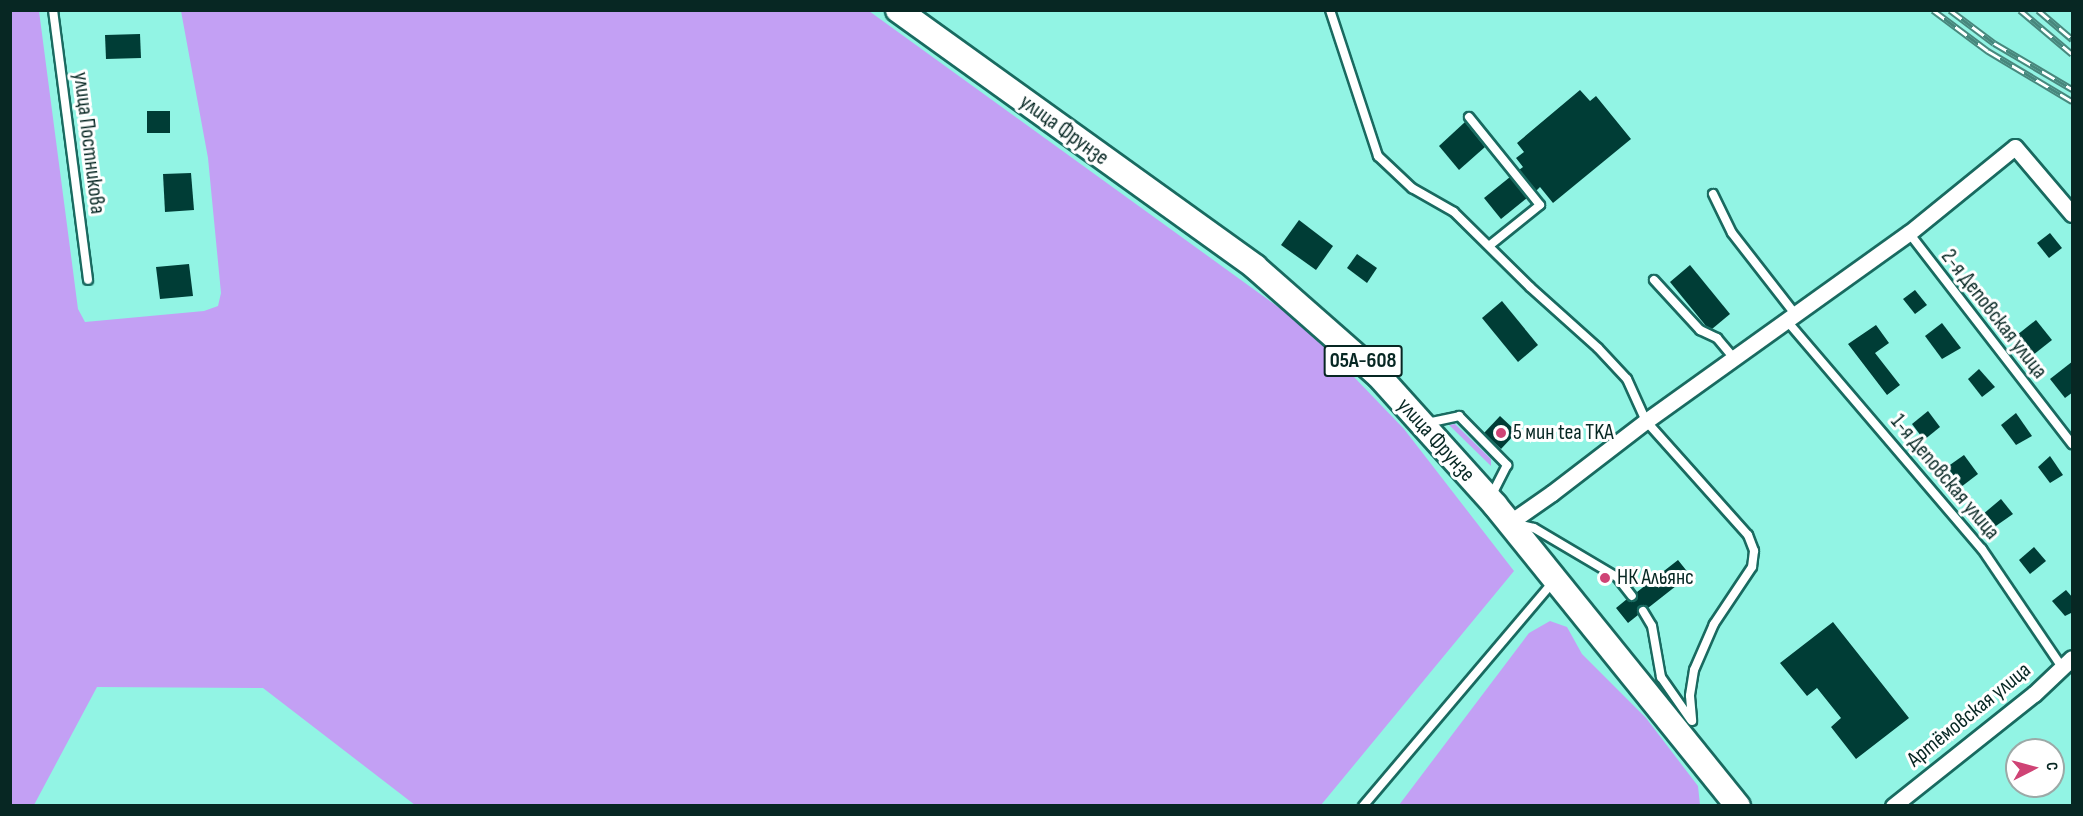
<!DOCTYPE html>
<meta charset="utf-8">
<style>
body{margin:0}
#map{position:relative;width:2083px;height:816px;overflow:hidden;background:#92f4e4;font-family:"Sofia Sans Condensed",sans-serif}
div>[style]{position:absolute}
[style*='--x']{left:calc(var(--x)*1px);top:calc(var(--y)*1px);width:calc(var(--w)*1px);rotate:calc(var(--a)*1deg)}
.green>*{inset:0;background:#c3a0f4}
.building>*{inset:0;background:#003d36}
.roads{filter:drop-shadow(2px 0 #196a60) drop-shadow(-2px 0 #196a60) drop-shadow(0 2px #196a60) drop-shadow(0 -2px #196a60)}
.service>*{height:8px;margin:-4px;padding:0 4px;transform-origin:4px;border-radius:4px;background:#fff}
.minor>*{height:15px;margin:-7.5px;padding:0 7.5px;transform-origin:7.5px;border-radius:7.5px;background:#fff}
.primary>*{height:24px;margin:-12px;padding:0 12px;transform-origin:12px;border-radius:12px;background:#fff}
.rail>*{height:7px;margin-top:-3.5px;transform-origin:0;background:repeating-linear-gradient(90deg,#fff 0 14px,#48877d 0 28px);box-sizing:border-box;border-block:2px solid #48877d}
.dots>*{width:16px;height:16px;translate:-50% -50%;box-sizing:border-box;border:3px solid #fff;border-radius:50%}
span{translate:-50% -50%;white-space:nowrap;text-align:center;line-height:1.15;-webkit-text-stroke:6px #fff;paint-order:stroke}
.shield-label span{padding:2px 4px;background:#fff;border:2px solid;border-radius:4px;-webkit-text-stroke-width:0}
.shield-label{font-size:21px;color:#072723;font-weight:700}
.street-label{font-size:22px;color:#072723}
.poi-label{font-size:22px;color:#072723}
.left{translate:0 -50%;text-align:left}
.frame{position:absolute;inset:0;border:12px solid #072723;pointer-events:none}
.north{position:absolute;left:2005px;top:738px;width:60px;height:60px;box-sizing:border-box;background:#fff;border:2px solid #9ca9a7;border-radius:50%;rotate:84deg;font-size:16px;font-weight:700;line-height:24px;text-align:center;color:#072723}
.north::after{content:'';display:block;margin:auto;width:21px;height:27px;background:#cf4375;clip-path:polygon(50% 0,100% 100%,50% 72%,0 100%)}
</style>
<div id="map">
<div class="green">
<i style="clip-path:polygon(10px 11px,39px 11px,78px 309px,85px 322px,204px 311px,218px 306px,221px 293px,208px 158px,181px 11px,869px 11px,1306px 327px,1404px 429px,1514px 571px,1321px 805px,415px 805px,263px 688px,97px 687px,34px 805px,11px 805px)"></i>
<i style="clip-path:polygon(1455px 424px,1491px 459px,1491px 466px,1449px 425px)"></i>
<i style="clip-path:polygon(1550px 621px,1567px 627px,1582px 654px,1646px 718px,1698px 786px,1700px 805px,1399px 805px,1529px 633px)"></i>
</div>
<div class="building">
<i style="clip-path:polygon(140px 34px,141px 58px,106px 59px,105px 35px)"></i>
<i style="clip-path:polygon(1580px 90px,1590px 101px,1596px 96px,1631px 139px,1553px 203px,1540px 187px,1536px 191px,1519px 170px,1523px 167px,1516px 158px,1524px 152px,1517px 143px)"></i>
<i style="clip-path:polygon(147px 111px,170px 111px,170px 133px,147px 133px)"></i>
<i style="clip-path:polygon(1465px 122px,1485px 147px,1459px 170px,1439px 146px)"></i>
<i style="clip-path:polygon(191px 173px,194px 210px,165px 212px,163px 174px)"></i>
<i style="clip-path:polygon(1510px 177px,1527px 198px,1501px 219px,1484px 198px)"></i>
<i style="clip-path:polygon(1299px 220px,1333px 246px,1316px 270px,1281px 245px)"></i>
<i style="clip-path:polygon(2050px 233px,2062px 248px,2049px 258px,2037px 243px)"></i>
<i style="clip-path:polygon(1357px 254px,1377px 268px,1367px 283px,1347px 268px)"></i>
<i style="clip-path:polygon(189px 264px,193px 296px,160px 299px,156px 267px)"></i>
<i style="clip-path:polygon(1690px 265px,1730px 314px,1712px 329px,1706px 326px,1670px 282px)"></i>
<i style="clip-path:polygon(1915px 290px,1927px 305px,1915px 314px,1903px 299px)"></i>
<i style="clip-path:polygon(1502px 301px,1538px 345px,1518px 362px,1482px 318px)"></i>
<i style="clip-path:polygon(2036px 320px,2052px 340px,2033px 355px,2017px 335px)"></i>
<i style="clip-path:polygon(1942px 323px,1961px 348px,1942px 359px,1925px 336px)"></i>
<i style="clip-path:polygon(1876px 325px,1889px 343px,1875px 353px,1900px 385px,1887px 395px,1848px 344px)"></i>
<i style="clip-path:polygon(2073px 361px,2073px 392px,2065px 398px,2050px 379px)"></i>
<i style="clip-path:polygon(1979px 369px,1995px 387px,1982px 397px,1968px 379px)"></i>
<i style="clip-path:polygon(1928px 411px,1940px 427px,1924px 440px,1912px 424px)"></i>
<i style="clip-path:polygon(2016px 413px,2032px 436px,2016px 445px,2001px 425px)"></i>
<i style="clip-path:polygon(1500px 416px,1517px 432px,1501px 449px,1484px 433px)"></i>
<i style="clip-path:polygon(1964px 455px,1978px 474px,1961px 487px,1947px 467px)"></i>
<i style="clip-path:polygon(2050px 456px,2063px 475px,2050px 483px,2038px 467px)"></i>
<i style="clip-path:polygon(2001px 499px,2013px 514px,1993px 528px,1982px 515px)"></i>
<i style="clip-path:polygon(2034px 547px,2046px 561px,2030px 574px,2019px 560px)"></i>
<i style="clip-path:polygon(1678px 560px,1690px 575px,1648px 608px,1639px 606px,1638px 615px,1628px 623px,1616px 608px,1627px 599px,1635px 601px,1637px 592px)"></i>
<i style="clip-path:polygon(2066px 590px,2073px 598px,2073px 612px,2065px 616px,2052px 601px)"></i>
<i style="clip-path:polygon(1833px 622px,1909px 718px,1856px 759px,1831px 727px,1841px 718px,1817px 688px,1807px 696px,1780px 663px)"></i>
</div>
<div class="roads">
<div class="service">
<i style="--x:53;--y:10;--w:272;--a:82.6"></i>
<i style="--x:1330;--y:10;--w:154;--a:71.8"></i>
<i style="--x:1378;--y:156;--w:47;--a:43.3"></i>
<i style="--x:1412;--y:188;--w:48;--a:29.7"></i>
<i style="--x:1454;--y:212;--w:107;--a:44.6"></i>
<i style="--x:1530;--y:287;--w:91;--a:41.9"></i>
<i style="--x:1598;--y:348;--w:42;--a:46.9"></i>
<i style="--x:1627;--y:379;--w:46;--a:65.7"></i>
<i style="--x:1646;--y:421;--w:153;--a:48.2"></i>
<i style="--x:1748;--y:535;--w:17;--a:69"></i>
<i style="--x:1754;--y:551;--w:16;--a:97"></i>
<i style="--x:1752;--y:567;--w:69;--a:123.7"></i>
<i style="--x:1714;--y:624;--w:50;--a:113.5"></i>
<i style="--x:1694;--y:670;--w:26;--a:99"></i>
<i style="--x:1690;--y:696;--w:25;--a:85"></i>
<i style="--x:1469;--y:117;--w:113;--a:51.1"></i>
<i style="--x:1540;--y:205;--w:64;--a:141.3"></i>
<i style="--x:1713;--y:194;--w:43;--a:64"></i>
<i style="--x:1732;--y:233;--w:103;--a:52.1"></i>
<i style="--x:1909;--y:233;--w:267;--a:52.3"></i>
<i style="--x:1654;--y:280;--w:68;--a:47.4"></i>
<i style="--x:1700;--y:330;--w:19;--a:25"></i>
<i style="--x:1717;--y:338;--w:26;--a:50"></i>
<i style="--x:1787;--y:321;--w:300;--a:49.5"></i>
<i style="--x:1982;--y:549;--w:143;--a:55.9"></i>
<i style="--x:1427;--y:423;--w:33;--a:-12"></i>
<i style="--x:1459;--y:416;--w:69;--a:45.6"></i>
<i style="--x:1507;--y:465;--w:33;--a:117"></i>
<i style="--x:1521;--y:525;--w:13;--a:13"></i>
<i style="--x:1534;--y:528;--w:96;--a:30.6"></i>
<i style="--x:1617;--y:577;--w:24;--a:52"></i>
<i style="--x:1643;--y:611;--w:17;--a:59"></i>
<i style="--x:1652;--y:626;--w:52;--a:80"></i>
<i style="--x:1661;--y:677;--w:52;--a:55.1"></i>
<i style="--x:1363;--y:806;--w:295;--a:-49.7"></i>
</div>
<div class="minor">
<i style="--x:1509;--y:523;--w:52;--a:-34.9"></i>
<i style="--x:1552;--y:493;--w:118;--a:-37.5"></i>
<i style="--x:1646;--y:421;--w:323;--a:-35.6"></i>
<i style="--x:1909;--y:233;--w:136;--a:-39.1"></i>
<i style="--x:2015;--y:147;--w:88;--a:49.6"></i>
<i style="--x:1893;--y:806;--w:180;--a:-38.5"></i>
<i style="--x:2034;--y:694;--w:52;--a:-43.5"></i>
</div>
<div class="primary">
<i style="--x:898;--y:10;--w:440;--a:35.7"></i>
<i style="--x:1255;--y:267;--w:164;--a:41.3"></i>
<i style="--x:1378;--y:375;--w:175;--a:48"></i>
<i style="--x:1495;--y:505;--w:387;--a:51.1"></i>
</div>
</div>
<div class="rail">
<i style="--x:1933;--y:10;--w:69;--a:36.7"></i>
<i style="--x:1988;--y:51;--w:98;--a:30.8"></i>
<i style="--x:1950;--y:10;--w:55;--a:36.9"></i>
<i style="--x:1994;--y:43;--w:91;--a:30.5"></i>
<i style="--x:2020;--y:10;--w:68;--a:40.2"></i>
<i style="--x:2038;--y:10;--w:45;--a:40.5"></i>
</div>
<div class="dots">
<i style="left:1501px;top:433px;background:#cf4375"></i>
<i style="left:1605px;top:578px;background:#cf4375"></i>
</div>
<div class="shield-label">
<span style="left:1363px;top:361px">05А-608</span>
</div>
<div class="street-label">
<span style="left:1064px;top:130px;rotate:36deg">улица Фрунзе</span>
<span style="left:89px;top:143px;rotate:83deg">улица Постникова</span>
<span style="left:1994px;top:314px;rotate:52deg">2-я Деповская улица</span>
<span style="left:1436px;top:440px;rotate:48deg">улица Фрунзе</span>
<span style="left:1945px;top:477px;rotate:50deg">1-я Деповская улица</span>
<span style="left:1969px;top:715px;rotate:-39deg">Артёмовская улица</span>
</div>
<div class="poi-label">
<span class="left" style="left:1513px;top:433px">5 мин tea TKA</span>
<span class="left" style="left:1617px;top:578px">НК Альянс</span>
</div>
<div class="frame"></div>
<div class="north">С</div>
</div>
